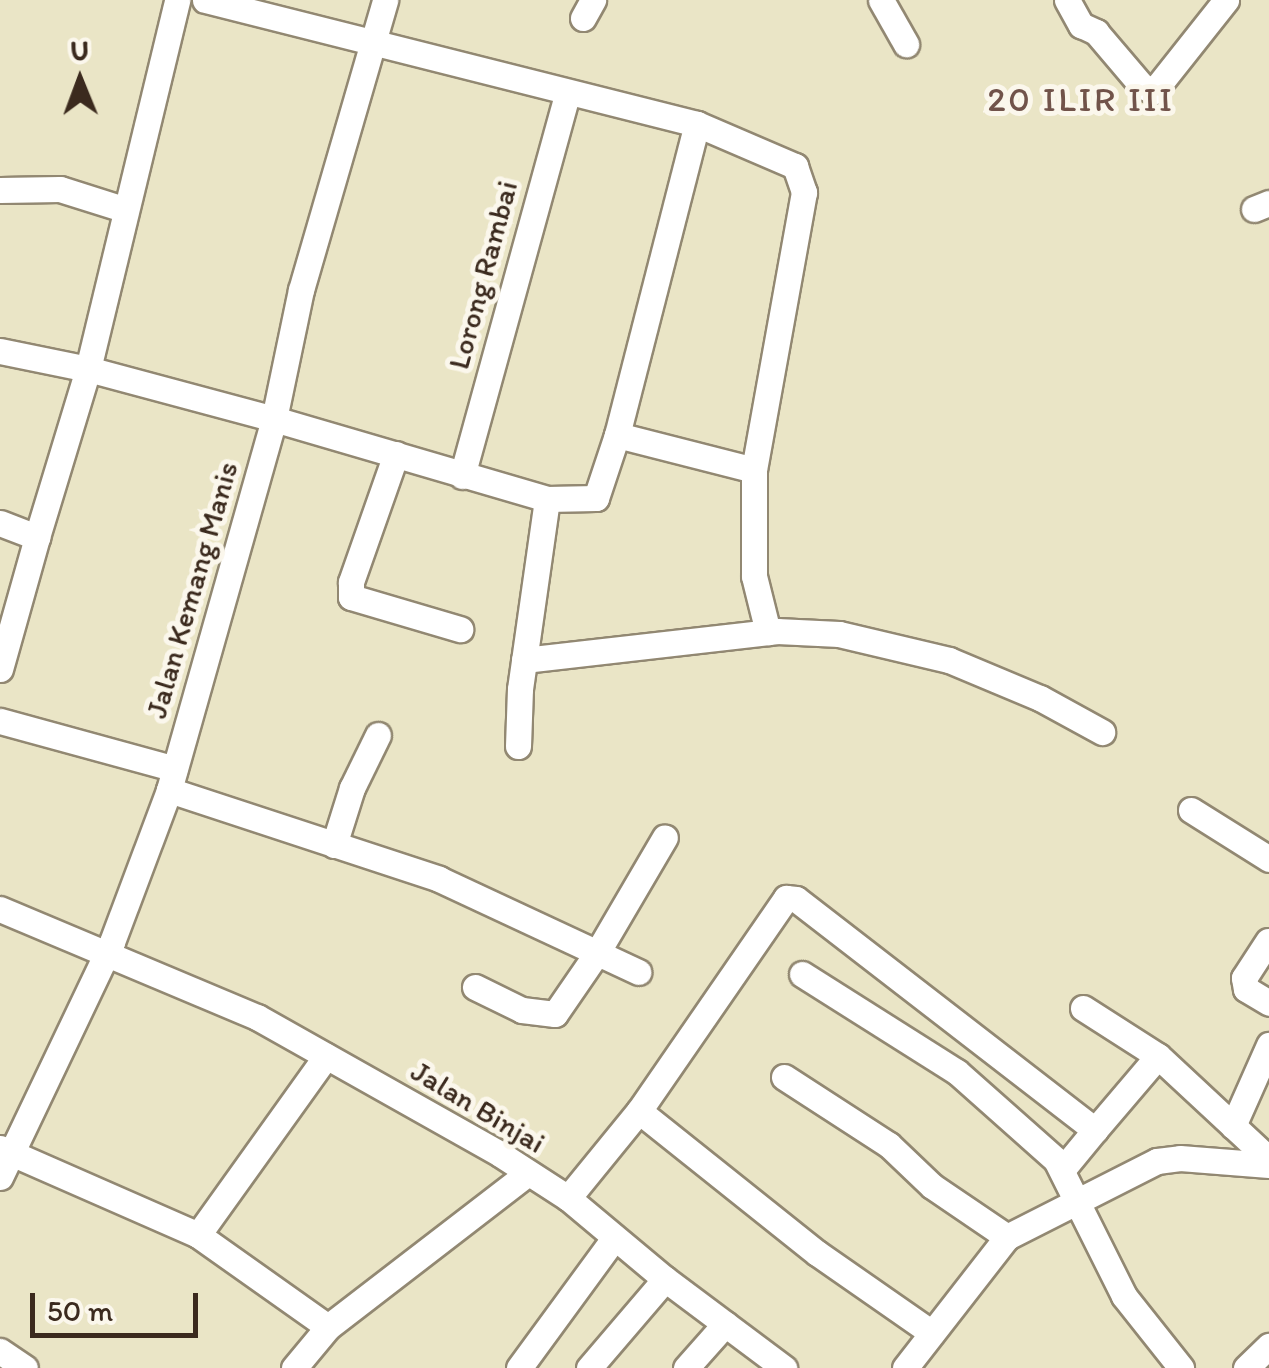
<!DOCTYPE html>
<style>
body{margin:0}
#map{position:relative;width:1269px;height:1368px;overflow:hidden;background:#eae5c6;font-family:Itim,sans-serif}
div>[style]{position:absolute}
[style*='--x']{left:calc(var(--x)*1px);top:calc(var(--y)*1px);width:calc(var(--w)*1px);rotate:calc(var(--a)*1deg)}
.roads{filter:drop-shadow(2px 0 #928872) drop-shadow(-2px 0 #928872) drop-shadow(0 2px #928872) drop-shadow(0 -2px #928872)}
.minor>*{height:25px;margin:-12.5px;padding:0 12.5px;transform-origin:12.5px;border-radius:12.5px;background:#fff}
span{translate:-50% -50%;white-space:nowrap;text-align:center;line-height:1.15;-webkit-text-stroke:10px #fbf7ec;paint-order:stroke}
.street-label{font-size:30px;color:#3b2a1e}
.quarter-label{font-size:35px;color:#71534a;letter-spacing:2.5px}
.north{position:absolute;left:30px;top:30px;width:100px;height:100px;-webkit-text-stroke:8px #fbf7ec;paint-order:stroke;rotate:359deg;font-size:28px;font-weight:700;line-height:40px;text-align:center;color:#3b2a1e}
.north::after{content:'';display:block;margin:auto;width:35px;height:45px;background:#3b2a1e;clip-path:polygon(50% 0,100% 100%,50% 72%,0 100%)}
.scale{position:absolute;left:30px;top:1293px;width:168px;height:45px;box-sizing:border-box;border:5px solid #3b2a1e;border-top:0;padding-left:12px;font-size:30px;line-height:35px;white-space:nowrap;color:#3b2a1e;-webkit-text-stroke:8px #fbf7ec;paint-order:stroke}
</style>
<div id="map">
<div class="roads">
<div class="minor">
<i style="--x:205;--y:0;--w:507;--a:14.15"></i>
<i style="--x:697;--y:124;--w:107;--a:23.2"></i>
<i style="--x:795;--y:166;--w:28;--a:71"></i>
<i style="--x:804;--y:192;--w:282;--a:100.2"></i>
<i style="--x:754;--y:470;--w:106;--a:90"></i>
<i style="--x:754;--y:576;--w:58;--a:76"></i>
<i style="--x:881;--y:0;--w:51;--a:60.4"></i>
<i style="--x:1067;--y:0;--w:29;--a:61"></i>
<i style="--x:1081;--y:25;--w:17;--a:25"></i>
<i style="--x:1096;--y:32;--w:71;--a:49.6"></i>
<i style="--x:1142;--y:86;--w:13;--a:23"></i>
<i style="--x:1154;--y:91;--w:116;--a:-51.6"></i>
<i style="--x:583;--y:18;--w:21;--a:-61"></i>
<i style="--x:0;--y:190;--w:60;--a:-1"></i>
<i style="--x:60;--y:189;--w:66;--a:17.6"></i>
<i style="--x:1254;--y:209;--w:16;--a:-22"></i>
<i style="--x:0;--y:351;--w:90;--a:11.6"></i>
<i style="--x:88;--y:369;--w:193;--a:15"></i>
<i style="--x:274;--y:419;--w:284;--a:16.3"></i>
<i style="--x:547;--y:499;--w:49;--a:-1.2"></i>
<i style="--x:596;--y:498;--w:66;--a:-71.6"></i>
<i style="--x:617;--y:435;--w:321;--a:-75.6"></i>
<i style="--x:617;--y:435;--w:141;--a:14.3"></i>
<i style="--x:396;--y:454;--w:136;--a:109.4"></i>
<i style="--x:351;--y:582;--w:15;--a:90"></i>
<i style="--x:351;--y:597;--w:114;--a:16.4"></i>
<i style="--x:462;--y:476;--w:398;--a:-74.6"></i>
<i style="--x:0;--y:523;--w:40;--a:21"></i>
<i style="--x:37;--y:537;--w:176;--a:-73.1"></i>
<i style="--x:88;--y:369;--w:380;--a:-76.4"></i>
<i style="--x:524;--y:660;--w:255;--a:-6.5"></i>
<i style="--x:777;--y:631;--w:62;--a:2.8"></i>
<i style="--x:839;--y:634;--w:113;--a:13.3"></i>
<i style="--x:949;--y:660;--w:99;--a:22.7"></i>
<i style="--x:1040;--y:698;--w:71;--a:28.7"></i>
<i style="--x:0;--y:669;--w:137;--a:-74.3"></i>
<i style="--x:0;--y:721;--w:181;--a:15.3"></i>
<i style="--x:518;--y:746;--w:57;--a:-88"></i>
<i style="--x:520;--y:689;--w:192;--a:-81.9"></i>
<i style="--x:169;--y:790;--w:284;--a:18.2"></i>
<i style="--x:439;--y:879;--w:220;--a:25"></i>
<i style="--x:1191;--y:810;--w:92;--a:32.1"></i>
<i style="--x:334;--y:845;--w:60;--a:-72.5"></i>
<i style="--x:352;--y:788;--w:59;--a:-63.9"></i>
<i style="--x:0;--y:909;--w:279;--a:22.8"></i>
<i style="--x:257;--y:1017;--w:279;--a:29.4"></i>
<i style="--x:500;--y:1154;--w:81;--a:32.9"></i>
<i style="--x:568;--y:1198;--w:126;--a:39.9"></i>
<i style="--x:665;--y:1279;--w:149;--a:36.8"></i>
<i style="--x:1268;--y:941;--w:44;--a:123"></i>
<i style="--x:1244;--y:978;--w:11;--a:80"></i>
<i style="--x:1246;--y:989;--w:27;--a:31"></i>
<i style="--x:802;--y:974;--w:183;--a:32.3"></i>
<i style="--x:957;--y:1072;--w:132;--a:41.6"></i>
<i style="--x:1056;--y:1160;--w:152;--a:63.4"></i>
<i style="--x:1124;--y:1296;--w:92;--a:51.6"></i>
<i style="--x:475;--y:987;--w:52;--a:26.1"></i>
<i style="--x:522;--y:1010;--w:33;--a:7"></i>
<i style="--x:555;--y:1014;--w:74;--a:-55.5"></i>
<i style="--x:597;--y:953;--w:134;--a:-59.6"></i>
<i style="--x:1083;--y:1008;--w:89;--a:32.6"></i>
<i style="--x:1158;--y:1056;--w:151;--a:42.9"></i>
<i style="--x:784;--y:1077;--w:125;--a:32.9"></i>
<i style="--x:889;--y:1145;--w:59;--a:43.6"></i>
<i style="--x:932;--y:1186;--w:91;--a:34.2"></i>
<i style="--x:639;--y:1111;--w:228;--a:38.6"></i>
<i style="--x:817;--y:1253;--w:140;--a:34.8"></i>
<i style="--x:1233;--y:1126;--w:89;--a:-66"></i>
<i style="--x:0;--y:1148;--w:216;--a:23.7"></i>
<i style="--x:198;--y:1235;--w:159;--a:35.3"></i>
<i style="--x:1062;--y:1170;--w:52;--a:-50.5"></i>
<i style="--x:0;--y:1177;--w:260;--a:-64.5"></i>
<i style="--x:112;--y:942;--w:162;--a:-69.4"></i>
<i style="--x:169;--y:790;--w:386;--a:-74.2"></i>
<i style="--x:274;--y:419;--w:132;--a:-78.2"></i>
<i style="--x:301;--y:290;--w:302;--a:-73.8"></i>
<i style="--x:568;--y:1198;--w:112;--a:-50.8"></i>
<i style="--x:639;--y:1111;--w:259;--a:-55.4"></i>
<i style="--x:786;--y:898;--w:10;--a:6"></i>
<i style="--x:796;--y:899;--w:378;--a:37.7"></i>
<i style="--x:1095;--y:1130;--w:97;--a:-49.6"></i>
<i style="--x:198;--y:1235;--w:220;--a:-54.4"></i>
<i style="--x:0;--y:1351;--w:30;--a:34"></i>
<i style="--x:294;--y:1368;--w:53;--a:-50.3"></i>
<i style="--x:328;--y:1327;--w:251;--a:-37.6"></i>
<i style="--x:519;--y:1368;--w:161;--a:-53.8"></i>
<i style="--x:589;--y:1368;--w:117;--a:-49.5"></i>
<i style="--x:686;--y:1368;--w:59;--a:-48.4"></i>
<i style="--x:905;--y:1368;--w:166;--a:-52.1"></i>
<i style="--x:1007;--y:1237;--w:168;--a:-26.9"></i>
<i style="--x:1157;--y:1161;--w:23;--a:-7"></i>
<i style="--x:1180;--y:1158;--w:89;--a:4.5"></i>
<i style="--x:1246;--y:1368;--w:32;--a:-44"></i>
</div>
</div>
<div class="street-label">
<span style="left:483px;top:275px;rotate:-75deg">Lorong Rambai</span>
<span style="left:192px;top:590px;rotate:-74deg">Jalan Kemang Manis</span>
<span style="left:478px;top:1107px;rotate:31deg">Jalan Binjai</span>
</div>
<div class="quarter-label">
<span style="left:1081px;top:99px">20 ILIR III</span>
</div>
<div class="north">U</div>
<div class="scale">50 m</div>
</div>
